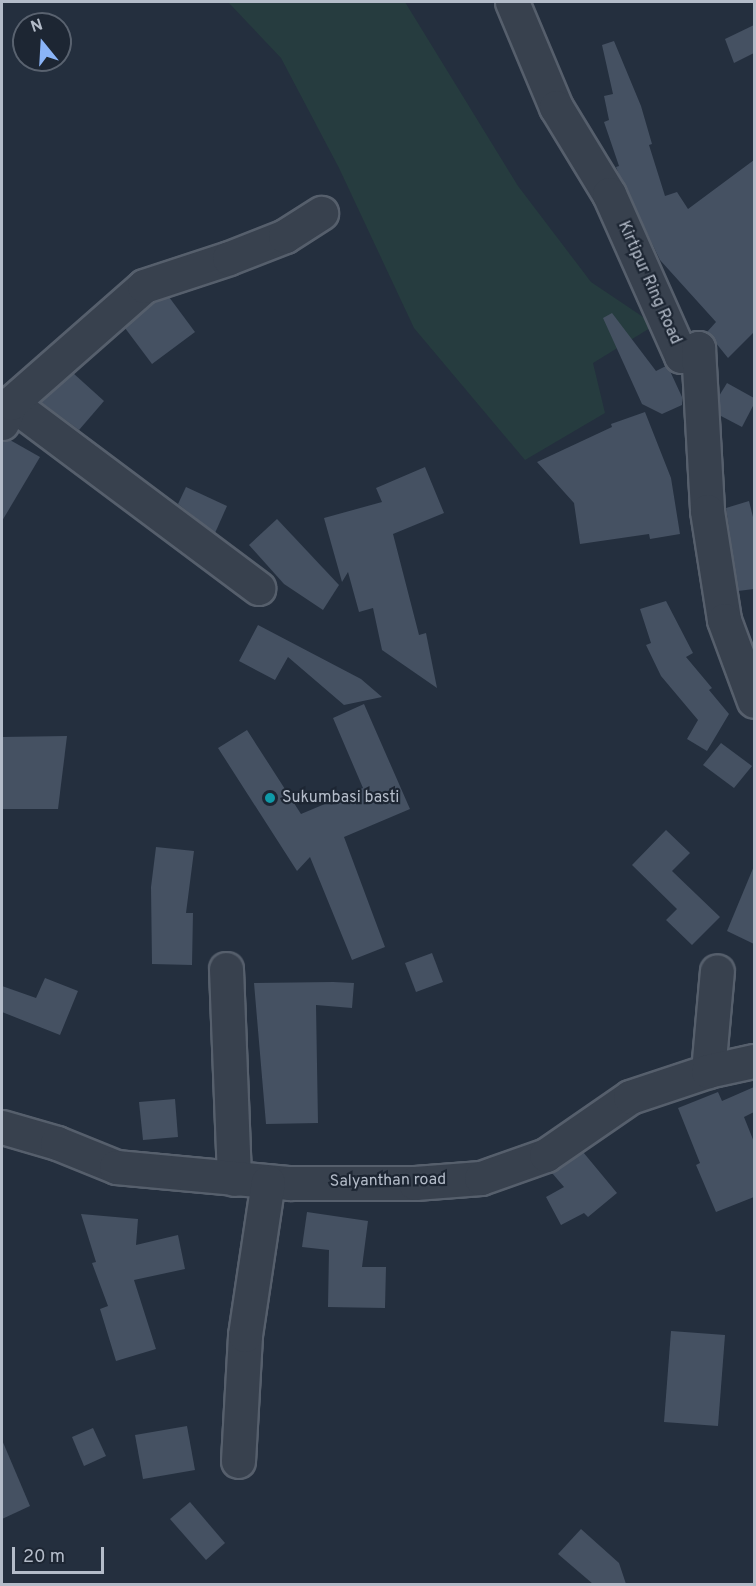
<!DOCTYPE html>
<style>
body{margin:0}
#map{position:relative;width:756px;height:1586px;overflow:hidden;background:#242f3e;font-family:Overpass,sans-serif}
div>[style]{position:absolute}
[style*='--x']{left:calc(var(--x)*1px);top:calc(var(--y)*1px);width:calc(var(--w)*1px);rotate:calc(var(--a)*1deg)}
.green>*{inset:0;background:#263c3f}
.building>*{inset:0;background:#455162}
.roads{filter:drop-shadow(2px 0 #565f6c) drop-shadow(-2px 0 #565f6c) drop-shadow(0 2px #565f6c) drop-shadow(0 -2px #565f6c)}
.minor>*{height:33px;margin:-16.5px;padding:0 16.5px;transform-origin:16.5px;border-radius:16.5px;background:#38414e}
.dots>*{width:16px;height:16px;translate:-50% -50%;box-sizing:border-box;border:3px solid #1d2633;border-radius:50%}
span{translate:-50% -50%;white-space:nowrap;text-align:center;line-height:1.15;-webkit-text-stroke:4.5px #1d2633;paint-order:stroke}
.street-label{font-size:16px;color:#b4bcc9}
.poi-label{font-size:16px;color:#b4bcc9}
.left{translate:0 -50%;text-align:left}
.frame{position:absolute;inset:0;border:3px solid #b4bcc9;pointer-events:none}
.north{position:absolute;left:12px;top:12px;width:60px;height:60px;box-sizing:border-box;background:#1d2633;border:2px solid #59626f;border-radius:50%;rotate:342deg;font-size:16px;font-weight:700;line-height:24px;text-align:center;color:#b4bcc9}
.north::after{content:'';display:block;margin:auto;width:21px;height:27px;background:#8ab4f8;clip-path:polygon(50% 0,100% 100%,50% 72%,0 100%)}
.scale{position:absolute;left:12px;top:1547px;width:92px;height:27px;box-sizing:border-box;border:3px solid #b4bcc9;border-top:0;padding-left:8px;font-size:18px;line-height:21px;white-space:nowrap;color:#b4bcc9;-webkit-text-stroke:4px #1d2633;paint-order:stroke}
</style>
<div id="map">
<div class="green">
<i style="clip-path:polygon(228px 2px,405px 2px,518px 186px,591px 282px,655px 325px,593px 363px,605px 413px,525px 460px,414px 328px,339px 168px,281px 58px)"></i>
</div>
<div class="building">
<i style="clip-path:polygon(754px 25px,754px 53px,734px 63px,725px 39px)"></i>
<i style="clip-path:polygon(614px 41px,641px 106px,652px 144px,649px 145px,665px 196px,677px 192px,688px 209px,754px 160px,754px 332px,728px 358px,707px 332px,716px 322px,660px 260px,618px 172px,616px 167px,619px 166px,604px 122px,609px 120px,604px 96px,613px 94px,602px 45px)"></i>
<i style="clip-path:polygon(169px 297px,195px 332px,152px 364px,125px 328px,154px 303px)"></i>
<i style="clip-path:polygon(612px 313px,656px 371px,666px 366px,670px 371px,682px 397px,682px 405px,662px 414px,642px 404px,603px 318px)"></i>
<i style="clip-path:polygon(73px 373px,104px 401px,79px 430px,41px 402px)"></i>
<i style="clip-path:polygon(727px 383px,754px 398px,754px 404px,742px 427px,721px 416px,719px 396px)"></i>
<i style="clip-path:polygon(645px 412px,671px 478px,680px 534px,650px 539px,649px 534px,580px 544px,574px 503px,537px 462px,612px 427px,611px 424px)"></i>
<i style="clip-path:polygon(10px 440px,40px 457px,2px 521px,2px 441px)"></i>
<i style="clip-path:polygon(425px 467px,444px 513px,393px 534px,419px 635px,426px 633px,437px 688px,382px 650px,373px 608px,359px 612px,348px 572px,342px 582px,324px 518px,382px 502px,376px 488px)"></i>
<i style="clip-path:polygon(186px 487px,227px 506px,215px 533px,178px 504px)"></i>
<i style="clip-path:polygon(749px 501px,754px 521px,754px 589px,738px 591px,726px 508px)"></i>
<i style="clip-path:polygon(277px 519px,339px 585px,323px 610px,284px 584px,249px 545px)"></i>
<i style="clip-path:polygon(666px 601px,693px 653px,686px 657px,712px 688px,709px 690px,729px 714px,707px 751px,687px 739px,698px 720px,661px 676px,646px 645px,651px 643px,640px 609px)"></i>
<i style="clip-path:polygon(258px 625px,361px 679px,382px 697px,344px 705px,288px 657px,275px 680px,239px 661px)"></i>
<i style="clip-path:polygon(364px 704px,410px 809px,344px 837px,385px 947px,352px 960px,310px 857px,297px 871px,218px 748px,247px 730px,301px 814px,363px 788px,333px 718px)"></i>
<i style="clip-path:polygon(67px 736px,58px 809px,2px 809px,2px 737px)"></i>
<i style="clip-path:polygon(721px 743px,752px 766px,734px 788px,703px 765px)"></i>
<i style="clip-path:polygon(666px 830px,690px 853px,672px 871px,720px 917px,692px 945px,666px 920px,677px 909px,632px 865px)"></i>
<i style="clip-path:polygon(156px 847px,194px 851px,186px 913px,193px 913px,192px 965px,152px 964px,151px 887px)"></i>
<i style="clip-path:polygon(754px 866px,754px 944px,727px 931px)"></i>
<i style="clip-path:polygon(432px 953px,443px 982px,416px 992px,405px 963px)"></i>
<i style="clip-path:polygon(45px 978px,78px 991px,60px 1035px,2px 1012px,2px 986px,36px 998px)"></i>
<i style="clip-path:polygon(333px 982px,354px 983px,352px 1008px,316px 1005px,318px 1123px,266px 1124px,254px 983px)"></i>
<i style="clip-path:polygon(754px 1087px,754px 1112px,744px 1117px,754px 1142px,754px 1197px,716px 1212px,696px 1165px,700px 1163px,678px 1108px,718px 1092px,722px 1101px)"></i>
<i style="clip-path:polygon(175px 1099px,178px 1137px,143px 1140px,139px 1102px)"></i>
<i style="clip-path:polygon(583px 1152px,617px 1193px,588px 1217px,584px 1213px,561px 1225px,546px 1197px,564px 1187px,552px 1173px)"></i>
<i style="clip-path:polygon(307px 1212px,368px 1221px,362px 1267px,386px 1267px,385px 1308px,328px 1307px,329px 1250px,302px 1247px)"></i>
<i style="clip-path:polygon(81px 1214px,138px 1219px,136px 1245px,178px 1235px,185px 1269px,134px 1280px,156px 1349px,116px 1361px,100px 1309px,108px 1306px,92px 1263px,96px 1262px)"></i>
<i style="clip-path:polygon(671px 1331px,725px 1335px,718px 1426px,664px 1422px)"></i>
<i style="clip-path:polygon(187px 1426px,195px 1470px,143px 1479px,135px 1435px)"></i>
<i style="clip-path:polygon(93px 1428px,106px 1456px,84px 1466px,72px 1437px)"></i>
<i style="clip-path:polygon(2px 1440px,30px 1506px,2px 1519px)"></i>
<i style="clip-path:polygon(190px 1502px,225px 1543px,206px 1560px,170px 1519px)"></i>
<i style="clip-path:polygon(581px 1529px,619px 1563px,626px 1584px,593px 1584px,558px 1554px)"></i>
</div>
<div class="roads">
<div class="minor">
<i style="--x:512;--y:2;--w:114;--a:67.3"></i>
<i style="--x:556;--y:107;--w:102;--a:58.7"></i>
<i style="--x:609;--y:194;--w:177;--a:66"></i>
<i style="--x:681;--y:356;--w:19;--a:-25"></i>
<i style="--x:698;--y:348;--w:163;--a:86.8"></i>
<i style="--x:707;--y:511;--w:110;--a:81.1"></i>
<i style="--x:724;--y:620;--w:86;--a:69.7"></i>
<i style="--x:11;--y:403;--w:309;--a:36.8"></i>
<i style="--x:2;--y:423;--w:22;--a:-66"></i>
<i style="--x:11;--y:403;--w:177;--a:-41.3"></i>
<i style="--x:144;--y:286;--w:89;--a:-18.2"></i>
<i style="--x:229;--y:258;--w:60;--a:-21.4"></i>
<i style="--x:285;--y:236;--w:43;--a:-32.6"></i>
<i style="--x:226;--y:969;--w:210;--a:87.8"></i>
<i style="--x:708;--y:1071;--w:100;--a:-84.9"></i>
<i style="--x:2;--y:1127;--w:57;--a:16.2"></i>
<i style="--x:57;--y:1143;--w:64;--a:22.1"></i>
<i style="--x:116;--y:1167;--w:175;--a:5.3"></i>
<i style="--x:290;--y:1183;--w:125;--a:0"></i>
<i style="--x:415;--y:1183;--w:66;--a:-4.3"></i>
<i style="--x:481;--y:1178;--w:69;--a:-19.5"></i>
<i style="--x:546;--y:1155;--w:102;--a:-34.6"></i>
<i style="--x:630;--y:1097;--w:82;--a:-18.4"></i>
<i style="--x:708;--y:1071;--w:47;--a:-12.3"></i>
<i style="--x:238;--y:1461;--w:126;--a:-86.8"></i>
<i style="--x:245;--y:1335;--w:155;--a:-81.5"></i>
</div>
</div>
<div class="dots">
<i style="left:270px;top:798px;background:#0f9aa8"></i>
</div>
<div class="street-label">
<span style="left:649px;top:283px;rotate:66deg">Kirtipur Ring Road</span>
<span style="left:388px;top:1181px;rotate:-1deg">Salyanthan road</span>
</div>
<div class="poi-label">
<span class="left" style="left:282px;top:798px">Sukumbasi basti</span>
</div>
<div class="frame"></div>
<div class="north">N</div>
<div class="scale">20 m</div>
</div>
